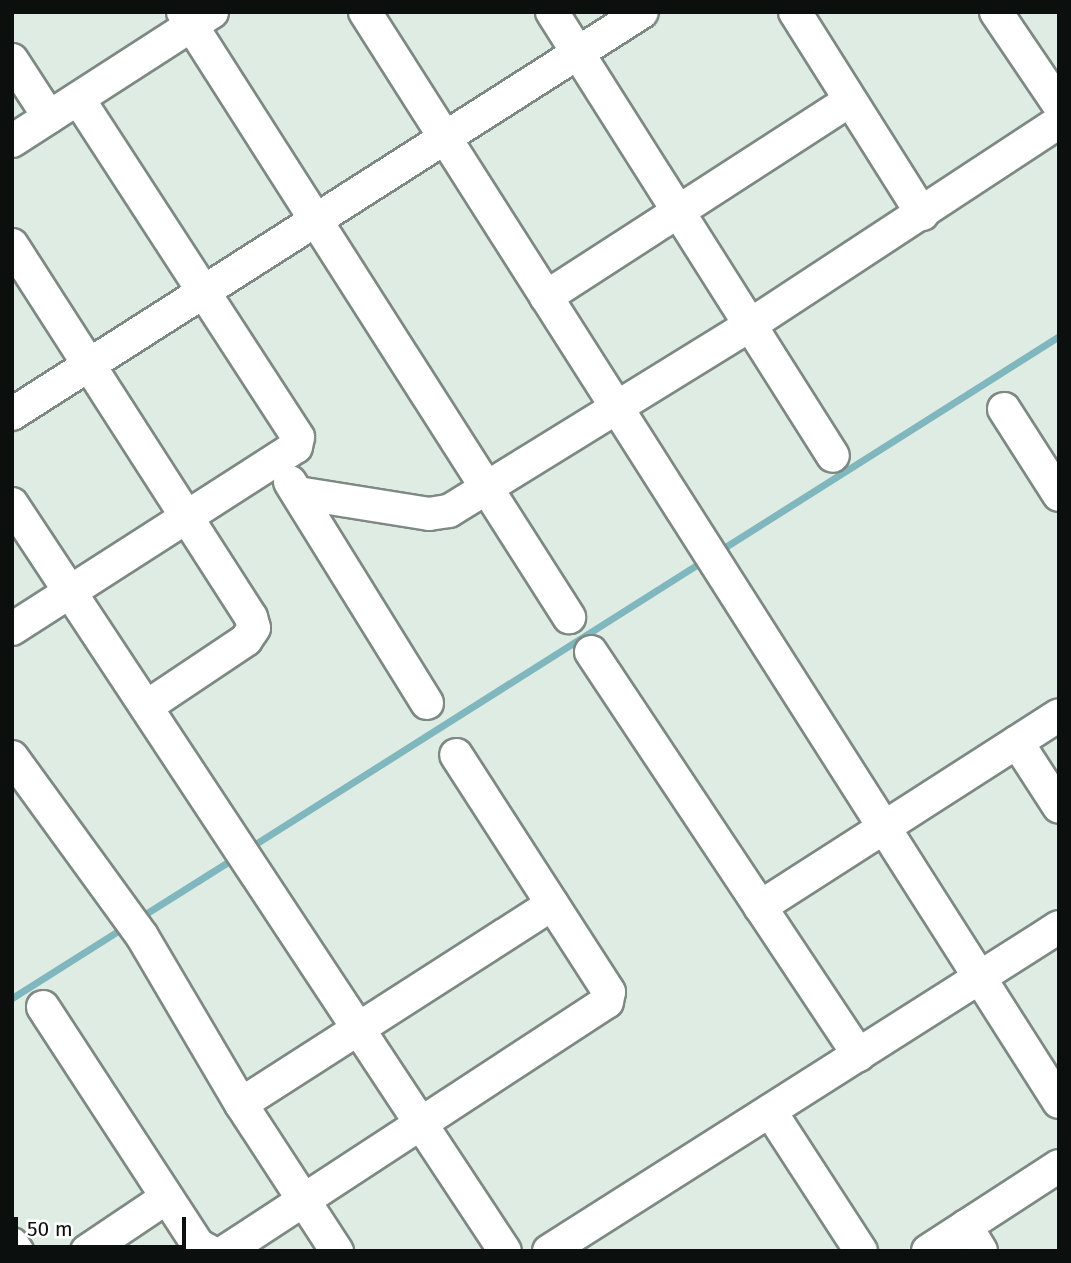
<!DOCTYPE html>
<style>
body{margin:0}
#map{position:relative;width:1071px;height:1263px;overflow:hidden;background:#dfece3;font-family:"Fira Sans",sans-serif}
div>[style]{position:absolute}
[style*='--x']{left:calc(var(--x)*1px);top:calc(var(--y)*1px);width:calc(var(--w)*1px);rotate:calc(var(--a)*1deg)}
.stream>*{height:7px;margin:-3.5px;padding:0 3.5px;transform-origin:3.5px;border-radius:3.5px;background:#80b7bf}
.roads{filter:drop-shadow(2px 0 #7d8982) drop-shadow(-2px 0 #7d8982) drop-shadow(0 2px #7d8982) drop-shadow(0 -2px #7d8982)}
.minor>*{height:32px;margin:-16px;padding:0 16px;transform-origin:16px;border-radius:16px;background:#fff}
span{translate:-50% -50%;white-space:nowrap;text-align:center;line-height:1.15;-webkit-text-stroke:7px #fff;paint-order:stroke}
.frame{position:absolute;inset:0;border:14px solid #0b0f0d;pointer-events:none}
.scale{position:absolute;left:14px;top:1217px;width:172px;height:32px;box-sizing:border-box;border:4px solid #0b0f0d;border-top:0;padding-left:9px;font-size:21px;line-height:24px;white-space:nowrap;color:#0b0f0d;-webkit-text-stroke:5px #fff;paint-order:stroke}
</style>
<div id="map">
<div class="stream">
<i style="--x:719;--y:551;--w:402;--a:-32.3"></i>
<i style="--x:249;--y:848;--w:541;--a:-32.31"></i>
<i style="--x:139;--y:918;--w:115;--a:-32.2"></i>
<i style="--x:12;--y:998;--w:135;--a:-32.3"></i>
</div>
<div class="roads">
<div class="minor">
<i style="--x:183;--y:12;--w:718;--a:57.46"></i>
<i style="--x:365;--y:12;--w:1292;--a:57.52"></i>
<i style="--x:552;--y:12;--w:525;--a:57.67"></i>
<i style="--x:795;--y:12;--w:239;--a:57.8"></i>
<i style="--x:996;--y:12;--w:112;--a:55.9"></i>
<i style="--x:12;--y:60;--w:68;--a:57"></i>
<i style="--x:12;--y:141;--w:238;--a:-32.8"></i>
<i style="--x:12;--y:245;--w:442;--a:57.3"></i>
<i style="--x:251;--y:617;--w:11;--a:75"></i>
<i style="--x:254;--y:628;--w:14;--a:124"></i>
<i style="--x:246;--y:640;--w:120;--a:146.2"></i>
<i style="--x:546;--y:297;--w:362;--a:-32.9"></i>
<i style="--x:1004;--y:409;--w:102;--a:57.4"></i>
<i style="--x:12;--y:414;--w:747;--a:-32.54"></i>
<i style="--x:290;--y:482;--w:260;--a:58.2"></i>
<i style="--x:298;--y:493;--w:133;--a:9.1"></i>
<i style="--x:429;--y:514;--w:20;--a:-9"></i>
<i style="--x:449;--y:511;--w:354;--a:-31.7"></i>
<i style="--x:750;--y:325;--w:370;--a:-33.3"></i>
<i style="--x:12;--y:504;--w:895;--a:56.58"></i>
<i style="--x:12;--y:629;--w:337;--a:-32.7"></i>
<i style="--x:296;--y:447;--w:10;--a:-79"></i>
<i style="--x:298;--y:437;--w:402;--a:-123"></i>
<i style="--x:591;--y:652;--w:484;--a:56.4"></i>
<i style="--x:1017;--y:742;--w:77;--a:57.1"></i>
<i style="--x:12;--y:757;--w:221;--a:54"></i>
<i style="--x:142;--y:936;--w:195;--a:59.5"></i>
<i style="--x:241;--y:1104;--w:176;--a:56.9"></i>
<i style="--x:760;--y:907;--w:355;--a:-32.7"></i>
<i style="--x:43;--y:1007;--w:284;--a:56.9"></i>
<i style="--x:198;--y:1245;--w:13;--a:29"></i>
<i style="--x:241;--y:1104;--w:370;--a:-32.7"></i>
<i style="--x:770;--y:1111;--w:167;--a:57"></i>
<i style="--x:966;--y:1226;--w:29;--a:59"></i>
<i style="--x:12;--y:1244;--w:9;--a:54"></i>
<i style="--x:87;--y:1251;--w:95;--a:-33.9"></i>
<i style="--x:226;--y:1251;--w:455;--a:-33.2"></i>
<i style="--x:607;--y:1002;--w:10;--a:-79"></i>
<i style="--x:609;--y:992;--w:282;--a:-122.8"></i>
<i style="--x:549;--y:1251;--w:604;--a:-32.43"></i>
<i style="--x:928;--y:1251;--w:156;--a:-33"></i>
</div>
</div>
<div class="frame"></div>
<div class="scale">50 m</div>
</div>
